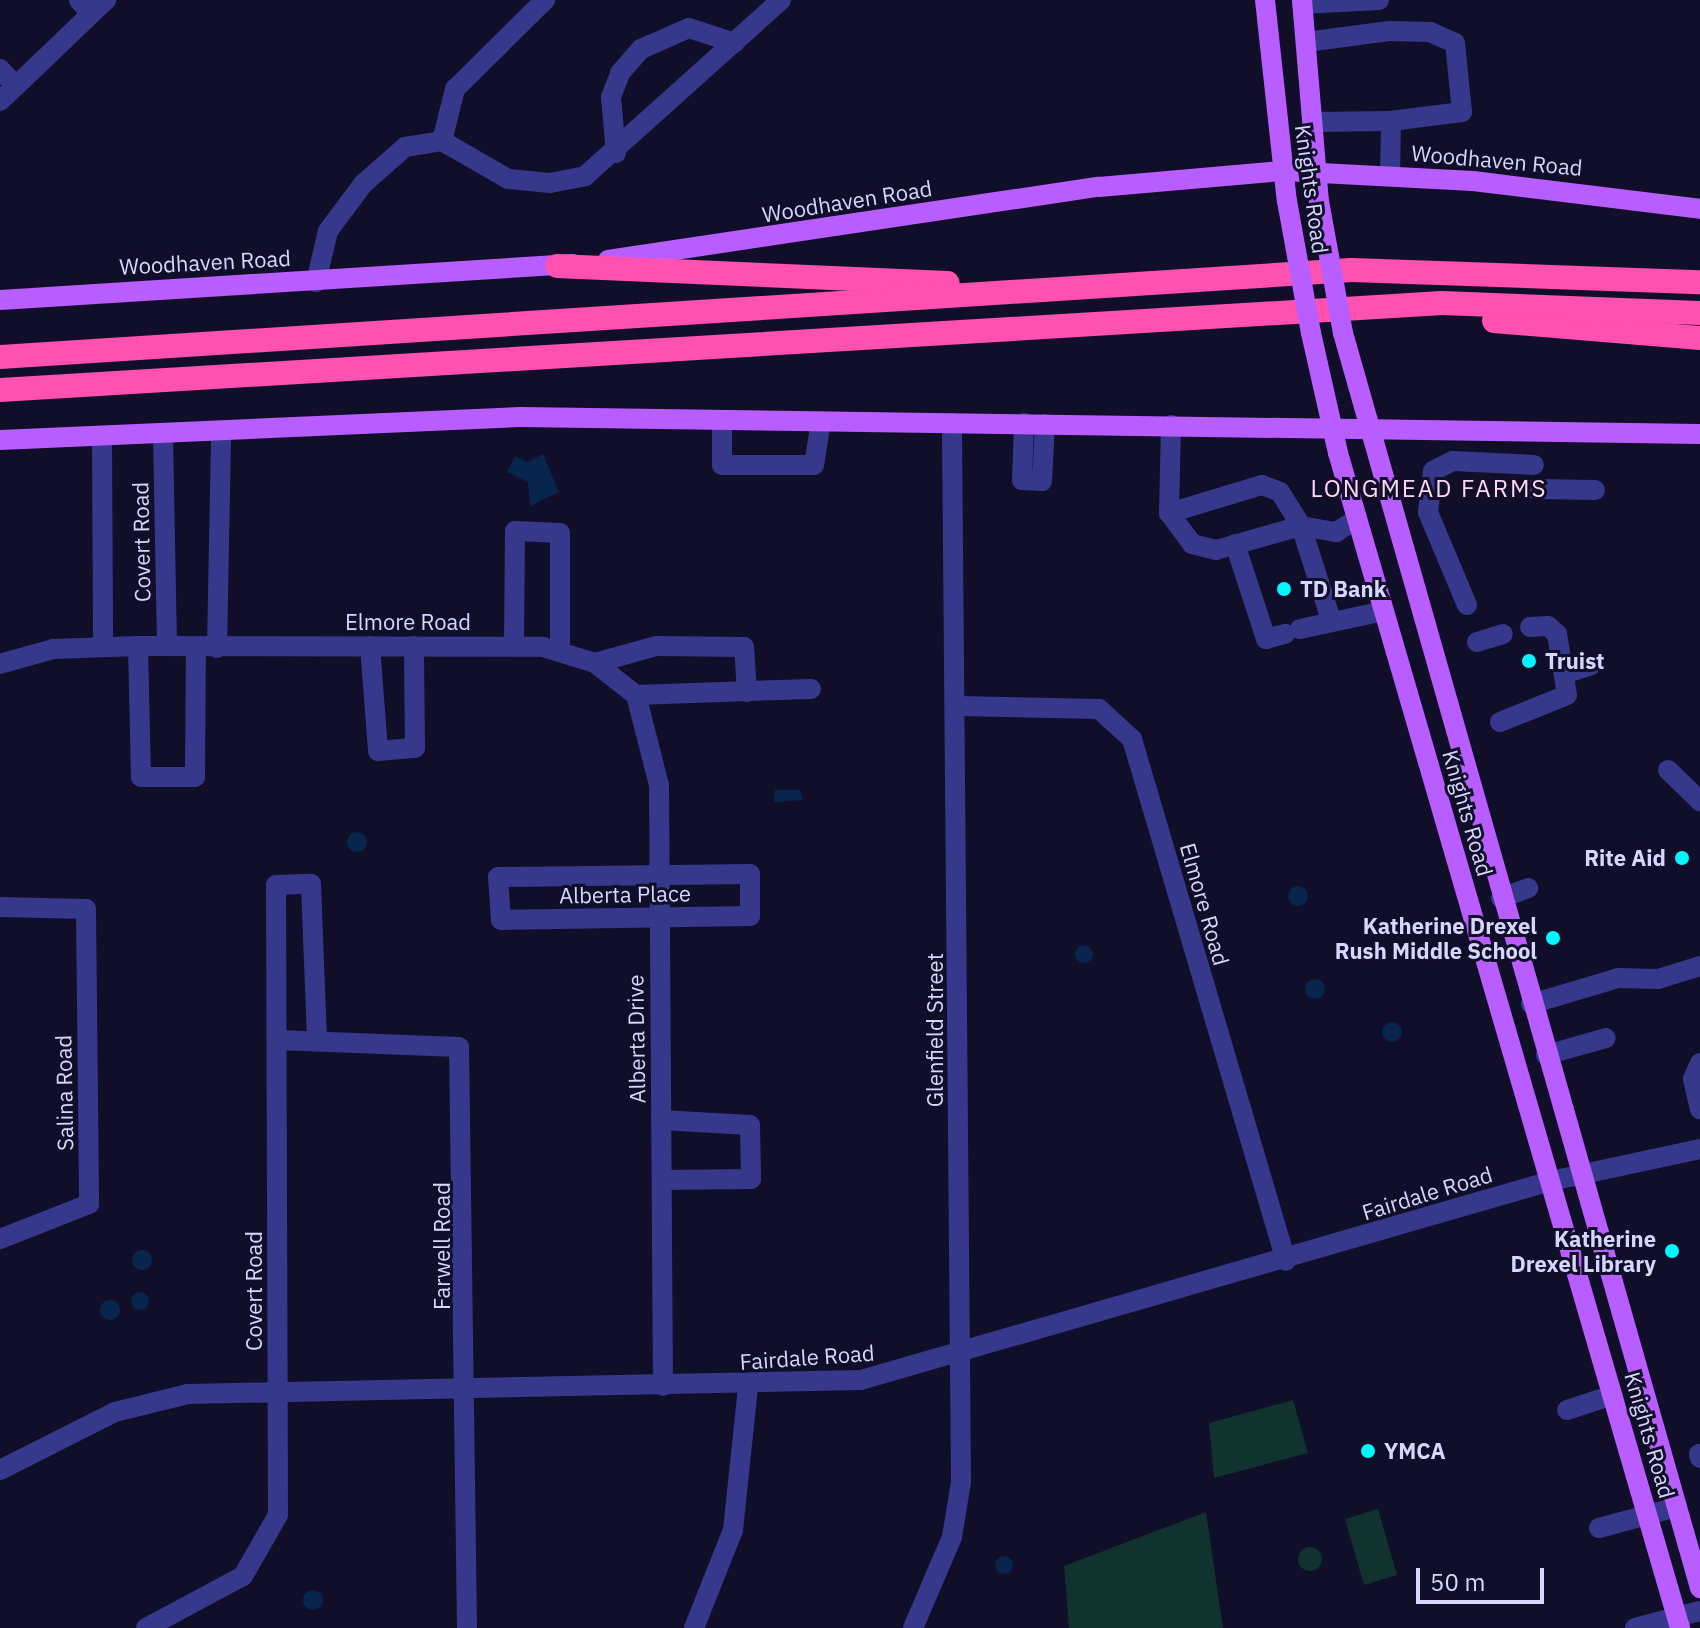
<!DOCTYPE html>
<style>
body{margin:0}
#map{position:relative;width:1700px;height:1628px;overflow:hidden;background:#110e29;font-family:"IBM Plex Sans",sans-serif}
div>[style]{position:absolute}
[style*='--x']{left:calc(var(--x)*1px);top:calc(var(--y)*1px);width:calc(var(--w)*1px);rotate:calc(var(--a)*1deg)}
.green>*{inset:0;background:#103330}
.round{border-radius:50%}
.water>*{inset:0;background:#08264d}
.minor>*{height:20px;margin:-10px;padding:0 10px;transform-origin:10px;border-radius:10px;background:#36388b}
.major>*{height:20px;margin:-10px;padding:0 10px;transform-origin:10px;border-radius:10px;background:#b85dff}
.highway>*{height:24px;margin:-12px;padding:0 12px;transform-origin:12px;border-radius:12px;background:#ff51af}
.major-bridge>*{height:20px;margin:-10px;padding:0 10px;transform-origin:10px;border-radius:10px;background:#b85dff}
.dots>*{width:22px;height:22px;translate:-50% -50%;box-sizing:border-box;border:4px solid #110e29;border-radius:50%}
span{translate:-50% -50%;white-space:nowrap;text-align:center;line-height:1.15;-webkit-text-stroke:6px #110e29;paint-order:stroke}
.street-label{font-size:22px;color:#d8d6ff}
.poi-label{font-size:22px;color:#d8d6ff;font-weight:700}
.left{translate:0 -50%;text-align:left}
.right{translate:-100% -50%;text-align:right}
.neighbourhood-label{font-size:24px;color:#ffd8f3;letter-spacing:2px}
.scale{position:absolute;left:1416px;top:1568px;width:128px;height:36px;box-sizing:border-box;border:4px solid #d8d6ff;border-top:0;padding-left:10px;font-size:24px;line-height:28px;white-space:nowrap;color:#d8d6ff;-webkit-text-stroke:6px #110e29;paint-order:stroke}
</style>
<div id="map">
<div class="green">
<i style="clip-path:polygon(1293px 1400px,1308px 1453px,1214px 1478px,1209px 1423px)"></i>
<i style="clip-path:polygon(1378px 1509px,1397px 1575px,1364px 1585px,1345px 1519px)"></i>
<i style="clip-path:polygon(1206px 1512px,1223px 1628px,1069px 1628px,1064px 1566px)"></i>
<i class="round" style="left:1298px;top:1547px;width:24px;height:24px"></i>
</div>
<div class="water">
<i style="clip-path:polygon(543px 454px,559px 492px,530px 506px,528px 482px,507px 472px,515px 456px,527px 462px)"></i>
<i style="clip-path:polygon(775px 790px,800px 790px,803px 800px,774px 802px)"></i>
<i class="round" style="left:347px;top:832px;width:20px;height:20px"></i>
<i class="round" style="left:1288px;top:886px;width:20px;height:20px"></i>
<i class="round" style="left:1075px;top:945px;width:18px;height:18px"></i>
<i class="round" style="left:1305px;top:979px;width:20px;height:20px"></i>
<i class="round" style="left:1382px;top:1022px;width:20px;height:20px"></i>
<i class="round" style="left:132px;top:1250px;width:20px;height:20px"></i>
<i class="round" style="left:131px;top:1292px;width:18px;height:18px"></i>
<i class="round" style="left:100px;top:1300px;width:20px;height:20px"></i>
<i class="round" style="left:995px;top:1556px;width:18px;height:18px"></i>
<i class="round" style="left:303px;top:1590px;width:20px;height:20px"></i>
</div>
<div class="minor">
<i style="--x:1302;--y:4;--w:77;--a:-3"></i>
<i style="--x:91;--y:14;--w:21;--a:-43"></i>
<i style="--x:1306;--y:42;--w:84;--a:-7.5"></i>
<i style="--x:1389;--y:31;--w:41;--a:1.4"></i>
<i style="--x:1430;--y:32;--w:27;--a:24"></i>
<i style="--x:1455;--y:43;--w:69;--a:84.2"></i>
<i style="--x:1462;--y:112;--w:72;--a:172.8"></i>
<i style="--x:1391;--y:121;--w:55;--a:91"></i>
<i style="--x:0;--y:69;--w:23;--a:47"></i>
<i style="--x:16;--y:86;--w:22;--a:137"></i>
<i style="--x:16;--y:86;--w:104;--a:-43.8"></i>
<i style="--x:91;--y:14;--w:18;--a:-131"></i>
<i style="--x:1313;--y:122;--w:78;--a:-0.7"></i>
<i style="--x:442;--y:141;--w:54;--a:-76"></i>
<i style="--x:455;--y:89;--w:127;--a:-44.7"></i>
<i style="--x:616;--y:153;--w:56;--a:-95.1"></i>
<i style="--x:611;--y:97;--w:26;--a:-69"></i>
<i style="--x:620;--y:73;--w:32;--a:-49"></i>
<i style="--x:641;--y:49;--w:52;--a:-23.6"></i>
<i style="--x:689;--y:28;--w:48;--a:18.1"></i>
<i style="--x:316;--y:282;--w:52;--a:-76.8"></i>
<i style="--x:328;--y:231;--w:59;--a:-53.3"></i>
<i style="--x:363;--y:184;--w:56;--a:-41.4"></i>
<i style="--x:405;--y:147;--w:37;--a:-9"></i>
<i style="--x:442;--y:141;--w:76;--a:29.9"></i>
<i style="--x:508;--y:179;--w:42;--a:5.4"></i>
<i style="--x:550;--y:183;--w:36;--a:-11"></i>
<i style="--x:585;--y:176;--w:263;--a:-41.9"></i>
<i style="--x:722;--y:420;--w:45;--a:90"></i>
<i style="--x:722;--y:465;--w:92;--a:0"></i>
<i style="--x:814;--y:465;--w:44;--a:-80.8"></i>
<i style="--x:1024;--y:423;--w:57;--a:92"></i>
<i style="--x:1022;--y:480;--w:20;--a:3"></i>
<i style="--x:1042;--y:481;--w:57;--a:-87"></i>
<i style="--x:1171;--y:425;--w:88;--a:91.3"></i>
<i style="--x:1169;--y:513;--w:39;--a:53"></i>
<i style="--x:1192;--y:544;--w:25;--a:14"></i>
<i style="--x:1216;--y:550;--w:88;--a:-15.8"></i>
<i style="--x:1301;--y:526;--w:36;--a:10"></i>
<i style="--x:1336;--y:532;--w:25;--a:-32"></i>
<i style="--x:163;--y:436;--w:210;--a:88.9"></i>
<i style="--x:102;--y:437;--w:210;--a:89.7"></i>
<i style="--x:1535;--y:489;--w:60;--a:1"></i>
<i style="--x:1169;--y:513;--w:97;--a:-16.8"></i>
<i style="--x:1262;--y:485;--w:19;--a:21"></i>
<i style="--x:1280;--y:492;--w:40;--a:58"></i>
<i style="--x:1301;--y:526;--w:99;--a:72.3"></i>
<i style="--x:1235;--y:544;--w:100;--a:71.9"></i>
<i style="--x:1266;--y:639;--w:20;--a:-15"></i>
<i style="--x:1467;--y:605;--w:101;--a:-112.8"></i>
<i style="--x:1428;--y:512;--w:41;--a:-83"></i>
<i style="--x:1433;--y:471;--w:22;--a:-27"></i>
<i style="--x:1453;--y:461;--w:81;--a:2.8"></i>
<i style="--x:1300;--y:629;--w:86;--a:-12.1"></i>
<i style="--x:1477;--y:642;--w:27;--a:-17"></i>
<i style="--x:138;--y:646;--w:131;--a:88.7"></i>
<i style="--x:141;--y:777;--w:54;--a:0"></i>
<i style="--x:195;--y:777;--w:129;--a:-89.6"></i>
<i style="--x:370;--y:646;--w:105;--a:85.6"></i>
<i style="--x:378;--y:751;--w:37;--a:-5"></i>
<i style="--x:415;--y:748;--w:102;--a:-90.6"></i>
<i style="--x:514;--y:646;--w:115;--a:-89.5"></i>
<i style="--x:515;--y:531;--w:45;--a:2.5"></i>
<i style="--x:560;--y:533;--w:118;--a:90"></i>
<i style="--x:217;--y:648;--w:216;--a:-88.9"></i>
<i style="--x:595;--y:663;--w:63;--a:-15.6"></i>
<i style="--x:656;--y:646;--w:88;--a:0.7"></i>
<i style="--x:744;--y:647;--w:45;--a:86.2"></i>
<i style="--x:0;--y:664;--w:55;--a:-15.8"></i>
<i style="--x:53;--y:649;--w:85;--a:-2"></i>
<i style="--x:138;--y:646;--w:405;--a:0.1"></i>
<i style="--x:543;--y:647;--w:54;--a:17.1"></i>
<i style="--x:595;--y:663;--w:52;--a:38"></i>
<i style="--x:1567;--y:673;--w:25;--a:-18"></i>
<i style="--x:636;--y:695;--w:93;--a:75.7"></i>
<i style="--x:659;--y:785;--w:601;--a:89.62"></i>
<i style="--x:636;--y:695;--w:175;--a:-2"></i>
<i style="--x:958;--y:706;--w:141;--a:1.2"></i>
<i style="--x:1099;--y:709;--w:45;--a:42.3"></i>
<i style="--x:1132;--y:739;--w:544;--a:73.56"></i>
<i style="--x:1500;--y:722;--w:72;--a:-21.9"></i>
<i style="--x:1567;--y:695;--w:62;--a:-99.3"></i>
<i style="--x:1557;--y:634;--w:12;--a:-138"></i>
<i style="--x:1548;--y:626;--w:18;--a:177"></i>
<i style="--x:1668;--y:770;--w:45;--a:44.1"></i>
<i style="--x:750;--y:874;--w:42;--a:90"></i>
<i style="--x:750;--y:916;--w:249;--a:179.1"></i>
<i style="--x:501;--y:920;--w:43;--a:-94"></i>
<i style="--x:498;--y:877;--w:252;--a:-0.7"></i>
<i style="--x:1501;--y:898;--w:29;--a:-20"></i>
<i style="--x:0;--y:907;--w:86;--a:1.3"></i>
<i style="--x:86;--y:909;--w:295;--a:89.4"></i>
<i style="--x:89;--y:1204;--w:96;--a:158.5"></i>
<i style="--x:1531;--y:1004;--w:91;--a:-16.6"></i>
<i style="--x:1618;--y:978;--w:40;--a:1.4"></i>
<i style="--x:1658;--y:979;--w:44;--a:-17.2"></i>
<i style="--x:277;--y:1040;--w:182;--a:2.2"></i>
<i style="--x:459;--y:1047;--w:581;--a:89.21"></i>
<i style="--x:1546;--y:1055;--w:62;--a:-15.8"></i>
<i style="--x:1700;--y:1063;--w:17;--a:114"></i>
<i style="--x:1693;--y:1079;--w:31;--a:77"></i>
<i style="--x:661;--y:1120;--w:89;--a:3.2"></i>
<i style="--x:750;--y:1125;--w:54;--a:88.9"></i>
<i style="--x:751;--y:1179;--w:89;--a:179.4"></i>
<i style="--x:1567;--y:1410;--w:48;--a:-18.1"></i>
<i style="--x:1699;--y:1454;--w:4;--a:76"></i>
<i style="--x:0;--y:1470;--w:129;--a:-26.8"></i>
<i style="--x:115;--y:1412;--w:75;--a:-13.9"></i>
<i style="--x:188;--y:1394;--w:673;--a:-1.19"></i>
<i style="--x:861;--y:1380;--w:718;--a:-16.09"></i>
<i style="--x:1551;--y:1181;--w:152;--a:-12.1"></i>
<i style="--x:1599;--y:1528;--w:81;--a:-15.1"></i>
<i style="--x:146;--y:1628;--w:110;--a:-28.2"></i>
<i style="--x:243;--y:1576;--w:70;--a:-60.2"></i>
<i style="--x:278;--y:1515;--w:630;--a:-90.18"></i>
<i style="--x:276;--y:885;--w:35;--a:-2"></i>
<i style="--x:311;--y:884;--w:157;--a:87.8"></i>
<i style="--x:694;--y:1628;--w:105;--a:-68.3"></i>
<i style="--x:733;--y:1530;--w:144;--a:-84"></i>
<i style="--x:913;--y:1628;--w:99;--a:-66.8"></i>
<i style="--x:952;--y:1537;--w:56;--a:-80.7"></i>
<i style="--x:961;--y:1482;--w:1059;--a:-90.49"></i>
<i style="--x:1635;--y:1628;--w:67;--a:-14.7"></i>
</div>
<div class="major">
<i style="--x:1265;--y:0;--w:202;--a:83.8"></i>
<i style="--x:1302;--y:0;--w:202;--a:85.2"></i>
<i style="--x:608;--y:260;--w:496;--a:-8.5"></i>
<i style="--x:1099;--y:187;--w:185;--a:-5"></i>
<i style="--x:1283;--y:171;--w:190;--a:3"></i>
<i style="--x:1473;--y:181;--w:229;--a:7"></i>
<i style="--x:0;--y:300;--w:574;--a:-3.6"></i>
<i style="--x:1311;--y:333;--w:123;--a:77.3"></i>
<i style="--x:1338;--y:453;--w:1224;--a:73.77"></i>
<i style="--x:1343;--y:333;--w:1305;--a:74.12"></i>
<i style="--x:0;--y:440;--w:521;--a:-2.53"></i>
<i style="--x:520;--y:417;--w:1180;--a:0.83"></i>
</div>
<div class="highway">
<i style="--x:557;--y:266;--w:391;--a:2.5"></i>
<i style="--x:1494;--y:321;--w:207;--a:4.7"></i>
<i style="--x:0;--y:357;--w:1354;--a:-3.68"></i>
<i style="--x:1351;--y:270;--w:349;--a:2"></i>
<i style="--x:0;--y:390;--w:1445;--a:-3.45"></i>
<i style="--x:1442;--y:303;--w:258;--a:2.2"></i>
</div>
<div class="major-bridge">
<i style="--x:1287;--y:201;--w:134;--a:79.7"></i>
<i style="--x:1319;--y:201;--w:134;--a:79.7"></i>
</div>
<div class="dots">
<i style="left:1284px;top:589px;background:#02f6ff"></i>
<i style="left:1529px;top:661px;background:#02f6ff"></i>
<i style="left:1682px;top:858px;background:#02f6ff"></i>
<i style="left:1553px;top:938px;background:#02f6ff"></i>
<i style="left:1672px;top:1251px;background:#02f6ff"></i>
<i style="left:1368px;top:1451px;background:#02f6ff"></i>
</div>
<div class="street-label">
<span style="left:1497px;top:160px;rotate:5deg">Woodhaven Road</span>
<span style="left:1312px;top:189px;rotate:82deg">Knights Road</span>
<span style="left:847px;top:201px;rotate:-9deg">Woodhaven Road</span>
<span style="left:205px;top:262px;rotate:-3deg">Woodhaven Road</span>
<span style="left:141px;top:542px;rotate:-91deg">Covert Road</span>
<span style="left:408px;top:622px">Elmore Road</span>
<span style="left:1468px;top:813px;rotate:74deg">Knights Road</span>
<span style="left:625px;top:894px;rotate:-1deg">Alberta Place</span>
<span style="left:1205px;top:904px;rotate:74deg">Elmore Road</span>
<span style="left:935px;top:1030px;rotate:-90deg">Glenfield Street</span>
<span style="left:636px;top:1039px;rotate:-91deg">Alberta Drive</span>
<span style="left:64px;top:1093px;rotate:-91deg">Salina Road</span>
<span style="left:1427px;top:1193px;rotate:-17deg">Fairdale Road</span>
<span style="left:442px;top:1246px;rotate:-90deg">Farwell Road</span>
<span style="left:254px;top:1291px;rotate:-90deg">Covert Road</span>
<span style="left:807px;top:1357px;rotate:-4deg">Fairdale Road</span>
<span style="left:1650px;top:1435px;rotate:74deg">Knights Road</span>
</div>
<div class="poi-label">
<span class="left" style="left:1300px;top:589px">TD Bank</span>
<span class="left" style="left:1545px;top:661px">Truist</span>
<span class="right" style="left:1666px;top:858px">Rite Aid</span>
<span class="right" style="left:1537px;top:938px">Katherine Drexel<br>Rush Middle School</span>
<span class="right" style="left:1656px;top:1251px">Katherine<br>Drexel Library</span>
<span class="left" style="left:1384px;top:1451px">YMCA</span>
</div>
<div class="neighbourhood-label">
<span style="left:1429px;top:489px">LONGMEAD FARMS</span>
</div>
<div class="scale">50 m</div>
</div>
